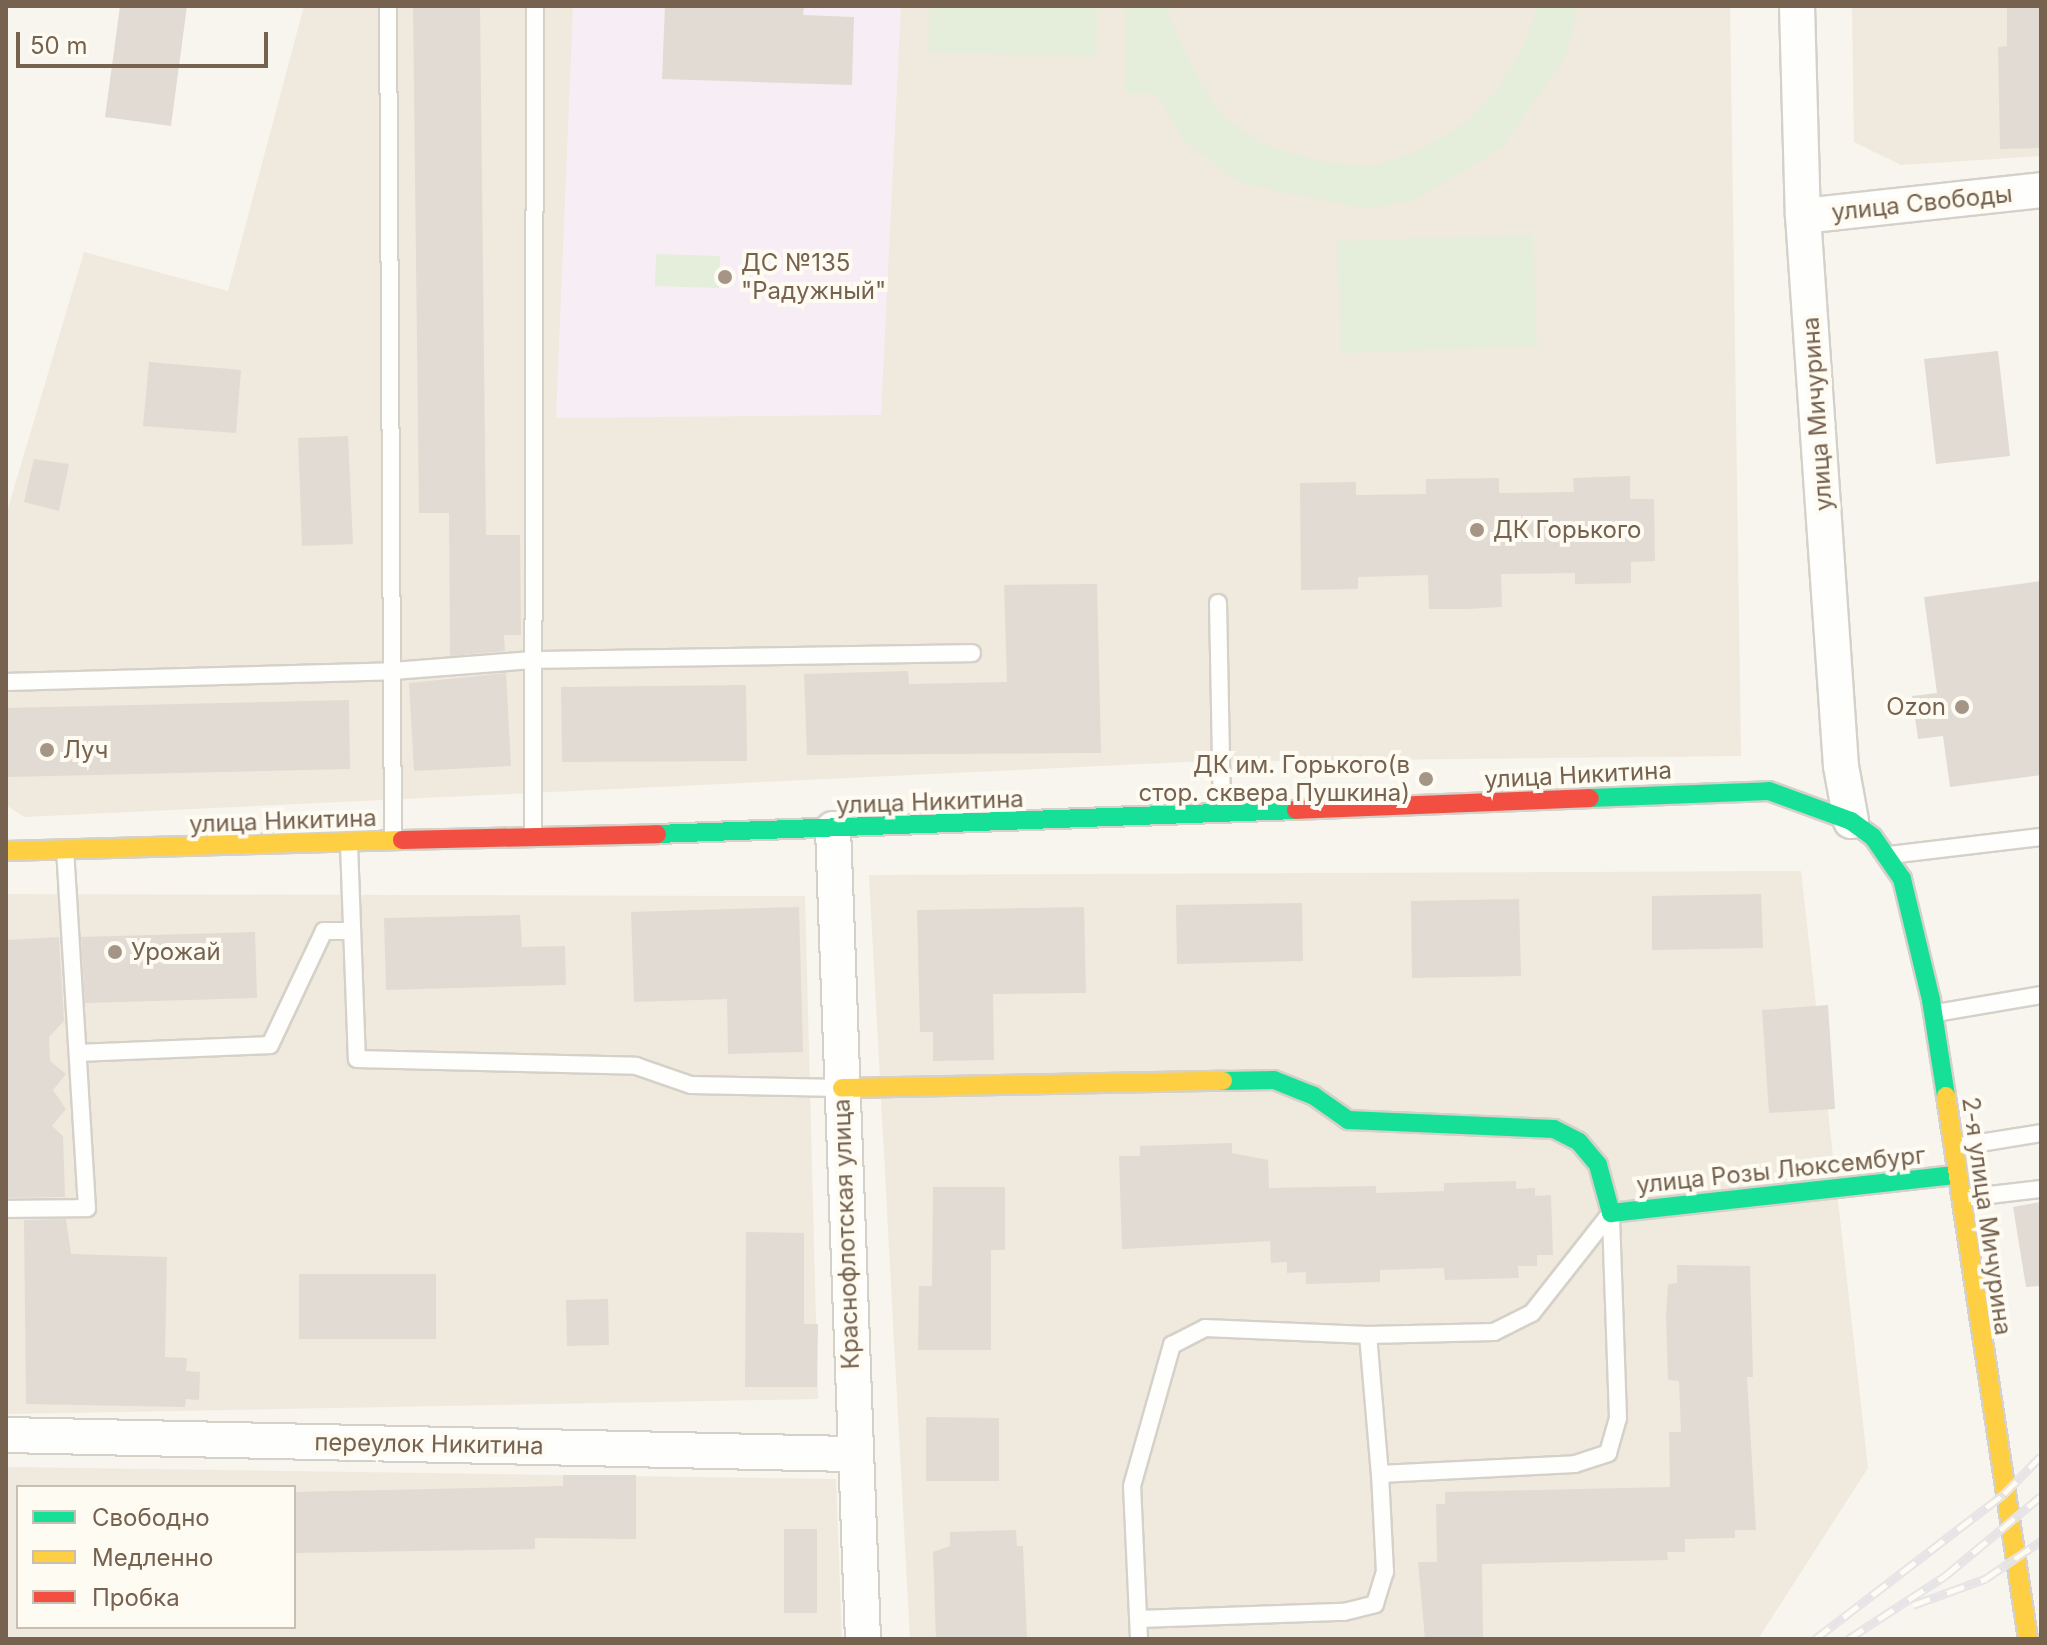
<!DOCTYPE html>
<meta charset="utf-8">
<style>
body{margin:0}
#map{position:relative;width:2047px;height:1645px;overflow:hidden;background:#f8f5ee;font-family:Inter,sans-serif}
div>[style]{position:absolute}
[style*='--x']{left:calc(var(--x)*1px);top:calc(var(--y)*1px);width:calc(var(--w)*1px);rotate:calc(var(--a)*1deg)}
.residential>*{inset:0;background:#f0e9dd}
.education>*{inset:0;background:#f6eef4}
.green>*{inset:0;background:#e4eeda}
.building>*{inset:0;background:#e2dbd3}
.roads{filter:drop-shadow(2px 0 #d5d1c9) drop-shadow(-2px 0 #d5d1c9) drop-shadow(0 2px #d5d1c9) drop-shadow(0 -2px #d5d1c9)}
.lane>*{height:16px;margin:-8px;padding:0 8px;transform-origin:8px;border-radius:8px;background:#fefefc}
.street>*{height:34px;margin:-17px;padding:0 17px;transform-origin:17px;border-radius:17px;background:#fefefc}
.fast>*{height:18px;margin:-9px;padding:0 9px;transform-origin:9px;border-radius:9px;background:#16e098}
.slow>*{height:18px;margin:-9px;padding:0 9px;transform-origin:9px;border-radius:9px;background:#ffcf43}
.jam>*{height:18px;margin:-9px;padding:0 9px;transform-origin:9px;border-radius:9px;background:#f24e42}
.rail>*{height:9px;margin-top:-4.5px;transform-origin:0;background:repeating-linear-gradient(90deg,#fefbf2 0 18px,#e6e4e6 0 36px);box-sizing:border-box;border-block:2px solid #e6e4e6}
.dots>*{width:22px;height:22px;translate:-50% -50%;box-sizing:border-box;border:4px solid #fefbf2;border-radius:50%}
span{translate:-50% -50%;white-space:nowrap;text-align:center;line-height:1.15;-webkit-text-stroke:8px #fefbf2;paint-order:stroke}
.street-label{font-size:24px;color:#76624f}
.poi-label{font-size:24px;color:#76624f}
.left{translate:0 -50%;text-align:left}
.right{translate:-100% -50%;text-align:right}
.frame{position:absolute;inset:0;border:8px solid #76624f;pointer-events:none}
.legend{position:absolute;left:16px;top:1485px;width:280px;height:144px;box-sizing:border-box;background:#fefbf2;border:2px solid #c8beb1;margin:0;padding:10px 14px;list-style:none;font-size:24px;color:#76624f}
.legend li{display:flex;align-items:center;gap:16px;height:40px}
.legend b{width:40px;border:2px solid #c8beb1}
.scale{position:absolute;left:16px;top:32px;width:252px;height:36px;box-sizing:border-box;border:4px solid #76624f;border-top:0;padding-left:10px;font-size:24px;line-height:28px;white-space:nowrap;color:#76624f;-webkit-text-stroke:6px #fefbf2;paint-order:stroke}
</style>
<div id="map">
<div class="residential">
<i style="clip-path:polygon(304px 6px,1730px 6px,1741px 756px,1186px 762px,24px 817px,6px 805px,6px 515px,84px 252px,228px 291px)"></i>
<i style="clip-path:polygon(1852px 6px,2041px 6px,2041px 156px,1901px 165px,1854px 142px)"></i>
<i style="clip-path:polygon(1801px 871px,1868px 1468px,1758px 1639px,910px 1639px,869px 875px)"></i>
<i style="clip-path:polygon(6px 894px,805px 896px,818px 1399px,6px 1414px)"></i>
<i style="clip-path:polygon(evenodd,6px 1467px,836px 1479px,842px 1639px,6px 1639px,6px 1467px,18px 1487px,294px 1487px,294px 1627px,18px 1627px,18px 1487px)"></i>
</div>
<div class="education">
<i style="clip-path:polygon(573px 6px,901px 6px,881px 415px,556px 418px)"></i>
</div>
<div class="green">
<i style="clip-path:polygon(930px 6px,1097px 6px,1096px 57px,928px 52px)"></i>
<i style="clip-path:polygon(1126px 6px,1169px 6px,1169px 18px,1195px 74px,1224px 118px,1264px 145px,1322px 162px,1372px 166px,1416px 152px,1465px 123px,1497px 90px,1523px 48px,1538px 6px,1577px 6px,1577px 11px,1565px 58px,1501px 148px,1414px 200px,1366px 209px,1240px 183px,1185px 141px,1155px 93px,1126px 93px)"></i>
<i style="clip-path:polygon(1533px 234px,1537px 346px,1341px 353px,1337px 241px)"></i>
<i style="clip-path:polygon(656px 254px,720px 256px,719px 288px,655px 286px)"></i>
</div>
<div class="building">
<i style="clip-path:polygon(120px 6px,187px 6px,171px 126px,105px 117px)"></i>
<i style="clip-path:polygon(413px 6px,480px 6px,486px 535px,520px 535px,521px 635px,504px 635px,505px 651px,450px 656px,449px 513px,419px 513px)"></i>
<i style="clip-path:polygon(665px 6px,804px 6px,803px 15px,854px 17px,852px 85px,662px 79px)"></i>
<i style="clip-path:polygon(2007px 6px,2041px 6px,2041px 148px,2000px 149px,1998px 47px,2007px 46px)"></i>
<i style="clip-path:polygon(1998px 351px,2010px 456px,1936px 464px,1924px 359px)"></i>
<i style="clip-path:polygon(149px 362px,241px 370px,236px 433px,143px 426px)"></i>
<i style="clip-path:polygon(348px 436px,353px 544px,302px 546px,298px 438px)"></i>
<i style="clip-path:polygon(34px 459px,69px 464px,59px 511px,24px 502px)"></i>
<i style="clip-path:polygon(1630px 476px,1630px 499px,1654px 499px,1655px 561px,1631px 562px,1631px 583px,1575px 584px,1575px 573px,1501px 574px,1502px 607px,1467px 609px,1429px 609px,1428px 575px,1358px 577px,1358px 589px,1301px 590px,1300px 483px,1356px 482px,1356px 495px,1426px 494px,1426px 479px,1499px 478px,1499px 493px,1574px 492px,1573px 478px)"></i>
<i style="clip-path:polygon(2041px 581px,2041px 775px,1950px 787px,1943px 736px,1918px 739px,1912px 696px,1937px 693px,1924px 597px)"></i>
<i style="clip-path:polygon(1097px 584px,1101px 753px,807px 755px,804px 674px,908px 671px,909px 684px,1007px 682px,1004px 585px)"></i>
<i style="clip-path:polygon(506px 673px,511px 766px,414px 771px,409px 683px)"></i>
<i style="clip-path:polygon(746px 685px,747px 761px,562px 762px,561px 687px)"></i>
<i style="clip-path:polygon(349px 700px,350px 769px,6px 777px,6px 708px)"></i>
<i style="clip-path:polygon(1761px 894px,1763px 948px,1652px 950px,1652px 896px)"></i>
<i style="clip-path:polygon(1519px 899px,1521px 976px,1412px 978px,1411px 901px)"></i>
<i style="clip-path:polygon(1302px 903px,1303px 961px,1177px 964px,1176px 905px)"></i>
<i style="clip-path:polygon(799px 907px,803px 1052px,728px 1054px,727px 999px,634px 1002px,631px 912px)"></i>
<i style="clip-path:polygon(1084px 907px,1086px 993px,993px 994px,994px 1060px,933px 1061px,933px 1032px,920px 1032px,917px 910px)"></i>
<i style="clip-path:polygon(520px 915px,522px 947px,565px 946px,566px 985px,386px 990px,384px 918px)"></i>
<i style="clip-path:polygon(255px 932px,257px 998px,85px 1003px,81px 937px)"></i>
<i style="clip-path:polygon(59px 937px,64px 1021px,49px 1037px,50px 1061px,66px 1074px,53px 1090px,66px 1109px,52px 1126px,63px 1136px,65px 1197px,6px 1198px,6px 940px)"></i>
<i style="clip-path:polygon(1828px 1005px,1835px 1109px,1769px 1113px,1762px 1010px)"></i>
<i style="clip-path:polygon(1232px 1143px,1232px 1153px,1268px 1160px,1269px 1188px,1376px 1186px,1376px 1193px,1444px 1191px,1444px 1183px,1516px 1181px,1516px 1189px,1535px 1188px,1535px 1196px,1551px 1195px,1553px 1255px,1537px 1255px,1537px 1266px,1518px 1266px,1519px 1278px,1445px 1280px,1444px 1268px,1380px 1270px,1380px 1282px,1306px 1284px,1306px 1272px,1287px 1273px,1287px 1262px,1271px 1263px,1270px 1241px,1122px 1249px,1119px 1156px,1140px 1156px,1140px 1146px)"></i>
<i style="clip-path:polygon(933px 1187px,1005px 1187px,1005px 1250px,991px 1250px,991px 1350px,918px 1350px,919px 1286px,932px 1286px)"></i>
<i style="clip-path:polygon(2041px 1202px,2041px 1286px,2026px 1287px,2013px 1207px)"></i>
<i style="clip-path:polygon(66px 1219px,71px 1254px,167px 1257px,165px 1357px,187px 1358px,186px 1371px,200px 1372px,199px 1400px,186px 1399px,185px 1407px,26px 1404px,24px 1220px)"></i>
<i style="clip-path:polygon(746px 1232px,804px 1233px,804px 1324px,818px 1324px,817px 1387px,745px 1387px)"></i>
<i style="clip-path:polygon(1677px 1265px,1750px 1266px,1753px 1377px,1747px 1377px,1756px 1530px,1735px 1530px,1735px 1538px,1685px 1539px,1685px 1552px,1667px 1552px,1668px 1560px,1482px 1564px,1483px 1639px,1425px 1639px,1418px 1562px,1437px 1562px,1436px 1504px,1445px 1504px,1445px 1492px,1670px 1487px,1669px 1432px,1681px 1432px,1679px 1381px,1668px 1380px,1666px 1316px,1668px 1284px,1677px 1283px)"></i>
<i style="clip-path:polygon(299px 1274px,436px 1274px,436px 1339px,299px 1339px)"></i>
<i style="clip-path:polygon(608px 1299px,609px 1345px,567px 1346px,566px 1300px)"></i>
<i style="clip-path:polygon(926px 1417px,999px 1418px,999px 1481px,926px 1481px)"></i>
<i style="clip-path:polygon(563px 1475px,636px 1475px,636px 1539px,535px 1538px,535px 1549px,294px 1553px,294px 1492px,563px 1486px)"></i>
<i style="clip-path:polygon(784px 1529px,817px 1529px,817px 1613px,784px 1613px)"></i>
<i style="clip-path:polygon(1016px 1530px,1017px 1546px,1023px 1546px,1027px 1639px,936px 1639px,933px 1552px,950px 1546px,950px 1532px)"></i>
</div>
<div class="roads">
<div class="lane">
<i style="--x:388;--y:6;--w:834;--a:89.66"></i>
<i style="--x:1218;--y:603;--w:211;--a:88.9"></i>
<i style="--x:6;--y:682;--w:387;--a:-1.6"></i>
<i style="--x:393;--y:671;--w:140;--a:-4.5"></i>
<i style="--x:533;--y:660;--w:439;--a:-0.9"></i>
<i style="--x:533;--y:834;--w:828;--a:-89.86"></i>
<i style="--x:349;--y:844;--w:215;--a:87.9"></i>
<i style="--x:357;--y:1059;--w:279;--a:1.4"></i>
<i style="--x:636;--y:1066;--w:58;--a:19.1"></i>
<i style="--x:691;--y:1085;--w:149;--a:1.2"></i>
<i style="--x:1889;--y:855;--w:153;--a:-6.8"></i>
<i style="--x:1936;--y:1013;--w:107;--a:-9.7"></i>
<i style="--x:79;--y:1053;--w:191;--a:-2.4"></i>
<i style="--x:270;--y:1045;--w:126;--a:-64.7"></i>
<i style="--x:324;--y:931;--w:28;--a:0"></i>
<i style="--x:1955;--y:1147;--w:87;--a:-9.2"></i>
<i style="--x:1964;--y:1198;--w:78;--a:-6.7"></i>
<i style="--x:6;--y:1209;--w:81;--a:-0.7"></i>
<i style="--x:87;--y:1208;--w:357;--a:-93.5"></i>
<i style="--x:1368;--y:1335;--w:140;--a:85.1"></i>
<i style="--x:1139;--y:1619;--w:205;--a:-2"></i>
<i style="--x:1344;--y:1612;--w:32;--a:-14"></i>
<i style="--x:1375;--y:1604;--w:34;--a:-73"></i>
<i style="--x:1385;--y:1572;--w:98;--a:-92.9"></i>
<i style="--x:1380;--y:1474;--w:195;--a:-2.9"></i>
<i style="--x:1575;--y:1464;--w:35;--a:-18"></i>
<i style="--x:1608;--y:1453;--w:36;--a:-74"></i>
<i style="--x:1618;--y:1418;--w:202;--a:-92"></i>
<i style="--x:1139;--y:1639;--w:153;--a:-92.6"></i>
<i style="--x:1132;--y:1486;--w:147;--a:-74.2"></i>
<i style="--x:1172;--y:1345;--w:37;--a:-27"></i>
<i style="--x:1205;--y:1328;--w:163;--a:2.5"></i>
<i style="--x:1368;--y:1335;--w:126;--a:-1.4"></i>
<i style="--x:1494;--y:1332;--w:42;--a:-26.6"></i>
<i style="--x:1532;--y:1313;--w:126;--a:-51.8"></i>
</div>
<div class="street">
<i style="--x:1797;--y:6;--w:210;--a:88.4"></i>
<i style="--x:1803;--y:216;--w:551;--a:86.05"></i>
<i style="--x:1841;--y:766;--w:56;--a:79.7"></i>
<i style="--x:1803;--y:216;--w:239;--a:-6.2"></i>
<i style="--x:833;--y:829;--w:811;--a:87.88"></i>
<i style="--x:6;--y:1435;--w:847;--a:1.29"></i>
</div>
<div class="fast">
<i style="--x:1590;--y:798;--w:179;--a:-2.2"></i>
<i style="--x:1769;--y:791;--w:87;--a:20.1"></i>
<i style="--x:1851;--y:821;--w:27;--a:36"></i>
<i style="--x:1873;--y:837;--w:51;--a:55.4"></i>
<i style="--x:1902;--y:879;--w:124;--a:76.5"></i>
<i style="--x:1931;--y:1000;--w:97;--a:81.1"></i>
<i style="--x:657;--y:834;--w:639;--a:-2.15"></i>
<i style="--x:1223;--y:1081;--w:51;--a:-1.1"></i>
<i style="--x:1274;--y:1080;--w:43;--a:21.8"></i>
<i style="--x:1314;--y:1096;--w:42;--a:35.2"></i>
<i style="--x:1348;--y:1120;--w:206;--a:2.5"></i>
<i style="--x:1554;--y:1129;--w:28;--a:27"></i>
<i style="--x:1579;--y:1142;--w:30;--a:50"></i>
<i style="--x:1598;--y:1165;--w:50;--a:74.8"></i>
<i style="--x:1611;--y:1213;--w:348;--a:-6.3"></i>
</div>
<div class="slow">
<i style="--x:6;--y:851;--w:396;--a:-1.6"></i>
<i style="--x:842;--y:1088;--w:381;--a:-1.1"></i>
<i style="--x:1946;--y:1096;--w:549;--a:81.41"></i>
</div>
<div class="jam">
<i style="--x:1296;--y:810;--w:294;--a:-2.3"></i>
<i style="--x:402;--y:840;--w:255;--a:-1.3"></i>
</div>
</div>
<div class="rail">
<i style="--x:1913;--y:1605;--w:77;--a:-19.9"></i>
<i style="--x:1985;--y:1579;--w:68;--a:-34.2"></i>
<i style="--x:1815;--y:1639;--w:238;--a:-37.5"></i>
<i style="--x:2004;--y:1494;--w:53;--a:-45.8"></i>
<i style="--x:1848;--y:1639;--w:116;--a:-33"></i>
<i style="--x:1945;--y:1576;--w:125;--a:-39.8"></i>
</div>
<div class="dots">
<i style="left:725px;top:277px;background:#a49587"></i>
<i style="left:1477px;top:530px;background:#a49587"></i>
<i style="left:1962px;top:707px;background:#a49587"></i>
<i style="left:47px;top:750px;background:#a49587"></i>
<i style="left:1426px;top:779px;background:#a49587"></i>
<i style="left:115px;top:952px;background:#a49587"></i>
</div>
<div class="street-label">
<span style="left:1922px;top:203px;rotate:-6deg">улица Свободы</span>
<span style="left:1817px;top:414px;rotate:-94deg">улица Мичурина</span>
<span style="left:1578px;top:775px;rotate:-3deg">улица Никитина</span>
<span style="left:930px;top:802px;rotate:-2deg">улица Никитина</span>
<span style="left:283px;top:821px;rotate:-2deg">улица Никитина</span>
<span style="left:1781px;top:1170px;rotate:-6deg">улица Розы Люксембург</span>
<span style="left:1987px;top:1216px;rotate:82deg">2-я улица Мичурина</span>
<span style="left:846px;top:1234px;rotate:-92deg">Краснофлотская улица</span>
<span style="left:429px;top:1444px;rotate:1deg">переулок Никитина</span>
</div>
<div class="poi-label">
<span class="left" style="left:741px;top:277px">ДС №135<br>"Радужный"</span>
<span class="left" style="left:1493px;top:530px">ДК Горького</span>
<span class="right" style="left:1946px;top:707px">Ozon</span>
<span class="left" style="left:63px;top:750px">Луч</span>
<span class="right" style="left:1410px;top:779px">ДК им. Горького(в<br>стор. сквера Пушкина)</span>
<span class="left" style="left:131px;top:952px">Урожай</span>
</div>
<div class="frame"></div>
<ul class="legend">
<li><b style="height:10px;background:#16e098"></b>Свободно</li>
<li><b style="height:10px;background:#ffcf43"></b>Медленно</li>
<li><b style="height:10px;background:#f24e42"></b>Пробка</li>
</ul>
<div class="scale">50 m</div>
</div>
